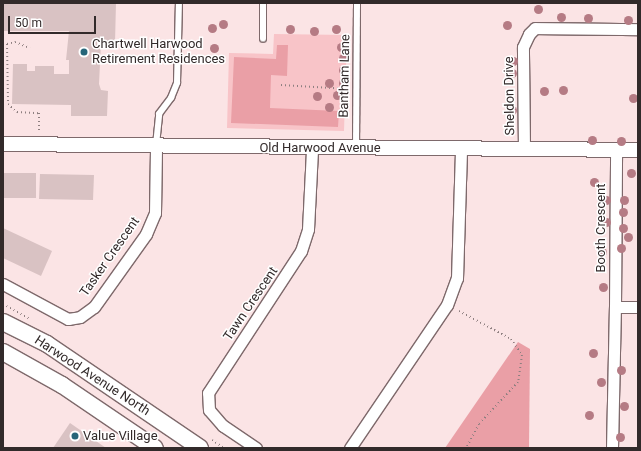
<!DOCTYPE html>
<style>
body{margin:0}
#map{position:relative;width:641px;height:451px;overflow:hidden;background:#fbe4e5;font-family:Roboto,sans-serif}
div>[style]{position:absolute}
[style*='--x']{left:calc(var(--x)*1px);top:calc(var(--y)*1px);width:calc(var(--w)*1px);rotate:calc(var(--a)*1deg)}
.green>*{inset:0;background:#f8c4c8}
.forest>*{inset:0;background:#ea9fa6}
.building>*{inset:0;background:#d9c2c3}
.path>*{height:2px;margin-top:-1px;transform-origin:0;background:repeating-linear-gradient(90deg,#8e7f80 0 1px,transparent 0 4px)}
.roads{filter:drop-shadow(1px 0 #7e696b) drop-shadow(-1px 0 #7e696b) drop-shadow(0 1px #7e696b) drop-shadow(0 -1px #7e696b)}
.service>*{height:5.5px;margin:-2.75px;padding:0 2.75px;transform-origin:2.75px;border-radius:2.75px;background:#fff}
.minor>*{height:11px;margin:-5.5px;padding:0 5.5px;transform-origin:5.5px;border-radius:5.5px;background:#fff}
.tertiary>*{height:14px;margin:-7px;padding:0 7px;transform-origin:7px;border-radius:7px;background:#fff}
.secondary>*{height:16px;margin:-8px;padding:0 8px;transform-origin:8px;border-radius:8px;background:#fff}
.trees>*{width:9px;height:9px;margin:-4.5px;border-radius:50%;background:#b57b84}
.dots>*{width:11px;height:11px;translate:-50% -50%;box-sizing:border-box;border:2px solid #fff;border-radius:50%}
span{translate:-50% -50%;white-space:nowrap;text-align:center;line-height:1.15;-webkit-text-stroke:3px #fff;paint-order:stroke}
.poi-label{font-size:13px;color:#322a2a}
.left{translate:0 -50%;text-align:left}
.street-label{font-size:13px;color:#322a2a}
.frame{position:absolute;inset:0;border:4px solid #322a2a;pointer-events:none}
.scale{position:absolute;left:8px;top:16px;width:88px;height:18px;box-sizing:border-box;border:2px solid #322a2a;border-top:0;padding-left:5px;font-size:12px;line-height:14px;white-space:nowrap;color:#322a2a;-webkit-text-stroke:3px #fff;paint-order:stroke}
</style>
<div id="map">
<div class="green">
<i style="clip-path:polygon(274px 34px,347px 35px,344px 131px,227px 128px,229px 53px,273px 54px)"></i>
</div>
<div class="forest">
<i style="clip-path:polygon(277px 45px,288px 45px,287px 76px,271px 75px,270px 108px,339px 111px,338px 127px,231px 123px,234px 57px,276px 59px)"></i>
<i style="clip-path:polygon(518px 342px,530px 349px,529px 448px,445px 448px)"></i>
</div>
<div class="building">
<i style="clip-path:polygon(3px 3px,116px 3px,115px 43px,101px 43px,99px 84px,101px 90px,108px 91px,107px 116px,71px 116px,71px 105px,12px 104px,13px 64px,27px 64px,27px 71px,35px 71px,35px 66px,54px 66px,54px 74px,69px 74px,69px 60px,66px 60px,69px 31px,3px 31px)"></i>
<i style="clip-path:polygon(3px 173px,36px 173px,36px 198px,3px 198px)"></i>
<i style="clip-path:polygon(40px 174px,94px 175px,93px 200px,39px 199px)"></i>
<i style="clip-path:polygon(3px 228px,52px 251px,41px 276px,3px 258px)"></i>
<i style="clip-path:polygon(70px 423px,106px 448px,53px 448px)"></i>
</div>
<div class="path">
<i style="--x:7;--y:44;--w:60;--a:89"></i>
<i style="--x:8;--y:104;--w:12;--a:42"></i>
<i style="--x:17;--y:112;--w:22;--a:3"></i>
<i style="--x:39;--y:113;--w:19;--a:90"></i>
<i style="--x:3;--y:45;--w:12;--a:-14"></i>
<i style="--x:15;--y:42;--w:16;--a:22"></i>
<i style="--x:281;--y:85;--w:68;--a:3.4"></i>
<i style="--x:3;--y:304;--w:31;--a:29"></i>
<i style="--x:459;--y:311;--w:59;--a:28.3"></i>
<i style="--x:511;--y:339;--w:19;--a:55"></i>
<i style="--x:522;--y:355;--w:27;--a:98"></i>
<i style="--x:518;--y:382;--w:57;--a:132.9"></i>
<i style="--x:479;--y:424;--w:27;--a:118"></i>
<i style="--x:212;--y:440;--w:14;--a:34"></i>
</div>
<div class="roads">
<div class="service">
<i style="--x:263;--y:39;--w:36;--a:-90"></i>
<i style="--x:156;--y:145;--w:31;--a:-84"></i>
<i style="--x:159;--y:114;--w:20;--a:-53"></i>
<i style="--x:171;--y:98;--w:16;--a:-68"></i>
<i style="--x:177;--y:83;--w:80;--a:-88.6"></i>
<i style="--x:356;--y:148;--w:145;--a:-89.6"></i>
</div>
<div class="minor">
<i style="--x:524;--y:149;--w:102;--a:-90.6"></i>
<i style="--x:523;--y:47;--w:14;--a:-65"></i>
<i style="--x:529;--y:34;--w:8;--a:-45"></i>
<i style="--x:535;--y:28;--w:103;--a:0.6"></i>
<i style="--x:3;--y:284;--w:74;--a:28.3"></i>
<i style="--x:68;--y:319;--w:12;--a:-9"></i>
<i style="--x:80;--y:317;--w:17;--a:-36"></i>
<i style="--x:94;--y:307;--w:90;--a:-54.5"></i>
<i style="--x:146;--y:234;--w:23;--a:-67"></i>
<i style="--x:155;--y:213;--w:67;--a:-89.1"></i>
<i style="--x:615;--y:307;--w:157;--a:-89.6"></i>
<i style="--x:256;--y:448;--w:40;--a:-146"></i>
<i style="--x:223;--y:426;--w:21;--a:-131"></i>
<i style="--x:209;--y:410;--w:17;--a:-93"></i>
<i style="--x:208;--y:393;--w:170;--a:-56.8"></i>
<i style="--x:301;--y:251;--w:23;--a:-72"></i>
<i style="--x:308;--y:229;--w:80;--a:-87.1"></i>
<i style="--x:350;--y:448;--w:173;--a:-55.9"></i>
<i style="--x:447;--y:305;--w:29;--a:-70"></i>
<i style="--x:457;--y:278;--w:129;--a:-88.2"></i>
<i style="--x:612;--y:448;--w:141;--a:-88.8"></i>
<i style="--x:615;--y:307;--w:23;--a:0"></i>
</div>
<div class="tertiary">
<i style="--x:3;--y:144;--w:635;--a:0.54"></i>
</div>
<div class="secondary">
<i style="--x:3;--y:322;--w:49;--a:26.6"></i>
<i style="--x:47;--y:344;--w:185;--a:34.2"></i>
<i style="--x:3;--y:352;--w:68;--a:29.2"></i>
<i style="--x:62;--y:385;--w:112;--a:34.1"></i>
</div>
</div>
<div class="trees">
<i style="left:538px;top:9px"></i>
<i style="left:561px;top:17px"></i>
<i style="left:588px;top:18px"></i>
<i style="left:628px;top:20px"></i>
<i style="left:223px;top:24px"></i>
<i style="left:507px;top:25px"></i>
<i style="left:212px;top:28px"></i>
<i style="left:290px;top:29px"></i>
<i style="left:336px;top:29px"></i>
<i style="left:314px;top:31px"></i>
<i style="left:341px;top:47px"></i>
<i style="left:214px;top:48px"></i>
<i style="left:343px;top:58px"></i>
<i style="left:513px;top:61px"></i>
<i style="left:343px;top:70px"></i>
<i style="left:512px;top:73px"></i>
<i style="left:329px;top:83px"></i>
<i style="left:343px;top:83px"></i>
<i style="left:563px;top:90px"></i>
<i style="left:544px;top:91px"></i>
<i style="left:337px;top:95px"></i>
<i style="left:317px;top:96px"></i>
<i style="left:633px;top:98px"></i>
<i style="left:329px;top:107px"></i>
<i style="left:512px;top:110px"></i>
<i style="left:592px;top:140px"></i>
<i style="left:621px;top:141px"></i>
<i style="left:631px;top:173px"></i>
<i style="left:594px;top:182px"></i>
<i style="left:606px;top:200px"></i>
<i style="left:624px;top:200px"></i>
<i style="left:623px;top:212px"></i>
<i style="left:606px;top:222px"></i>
<i style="left:623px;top:228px"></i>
<i style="left:628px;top:237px"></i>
<i style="left:621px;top:248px"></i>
<i style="left:602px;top:252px"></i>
<i style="left:603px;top:287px"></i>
<i style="left:593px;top:353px"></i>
<i style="left:621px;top:370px"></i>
<i style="left:601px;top:382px"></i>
<i style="left:624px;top:406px"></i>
<i style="left:589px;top:415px"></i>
<i style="left:620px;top:437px"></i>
</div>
<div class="dots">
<i style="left:84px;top:52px;background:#26667a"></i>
<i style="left:75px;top:436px;background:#26667a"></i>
</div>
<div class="poi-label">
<span class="left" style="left:92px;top:52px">Chartwell Harwood<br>Retirement Residences</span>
<span class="left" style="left:83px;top:436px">Value Village</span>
</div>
<div class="street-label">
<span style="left:345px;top:76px;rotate:-89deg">Bantham Lane</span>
<span style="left:510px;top:96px;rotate:-91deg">Sheldon Drive</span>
<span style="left:320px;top:148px">Old Harwood Avenue</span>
<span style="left:601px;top:228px;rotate:-90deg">Booth Crescent</span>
<span style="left:110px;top:257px;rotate:-55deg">Tasker Crescent</span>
<span style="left:251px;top:304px;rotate:-56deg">Tawn Crescent</span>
<span style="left:92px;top:376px;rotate:33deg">Harwood Avenue North</span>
</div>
<div class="frame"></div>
<div class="scale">50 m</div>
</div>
